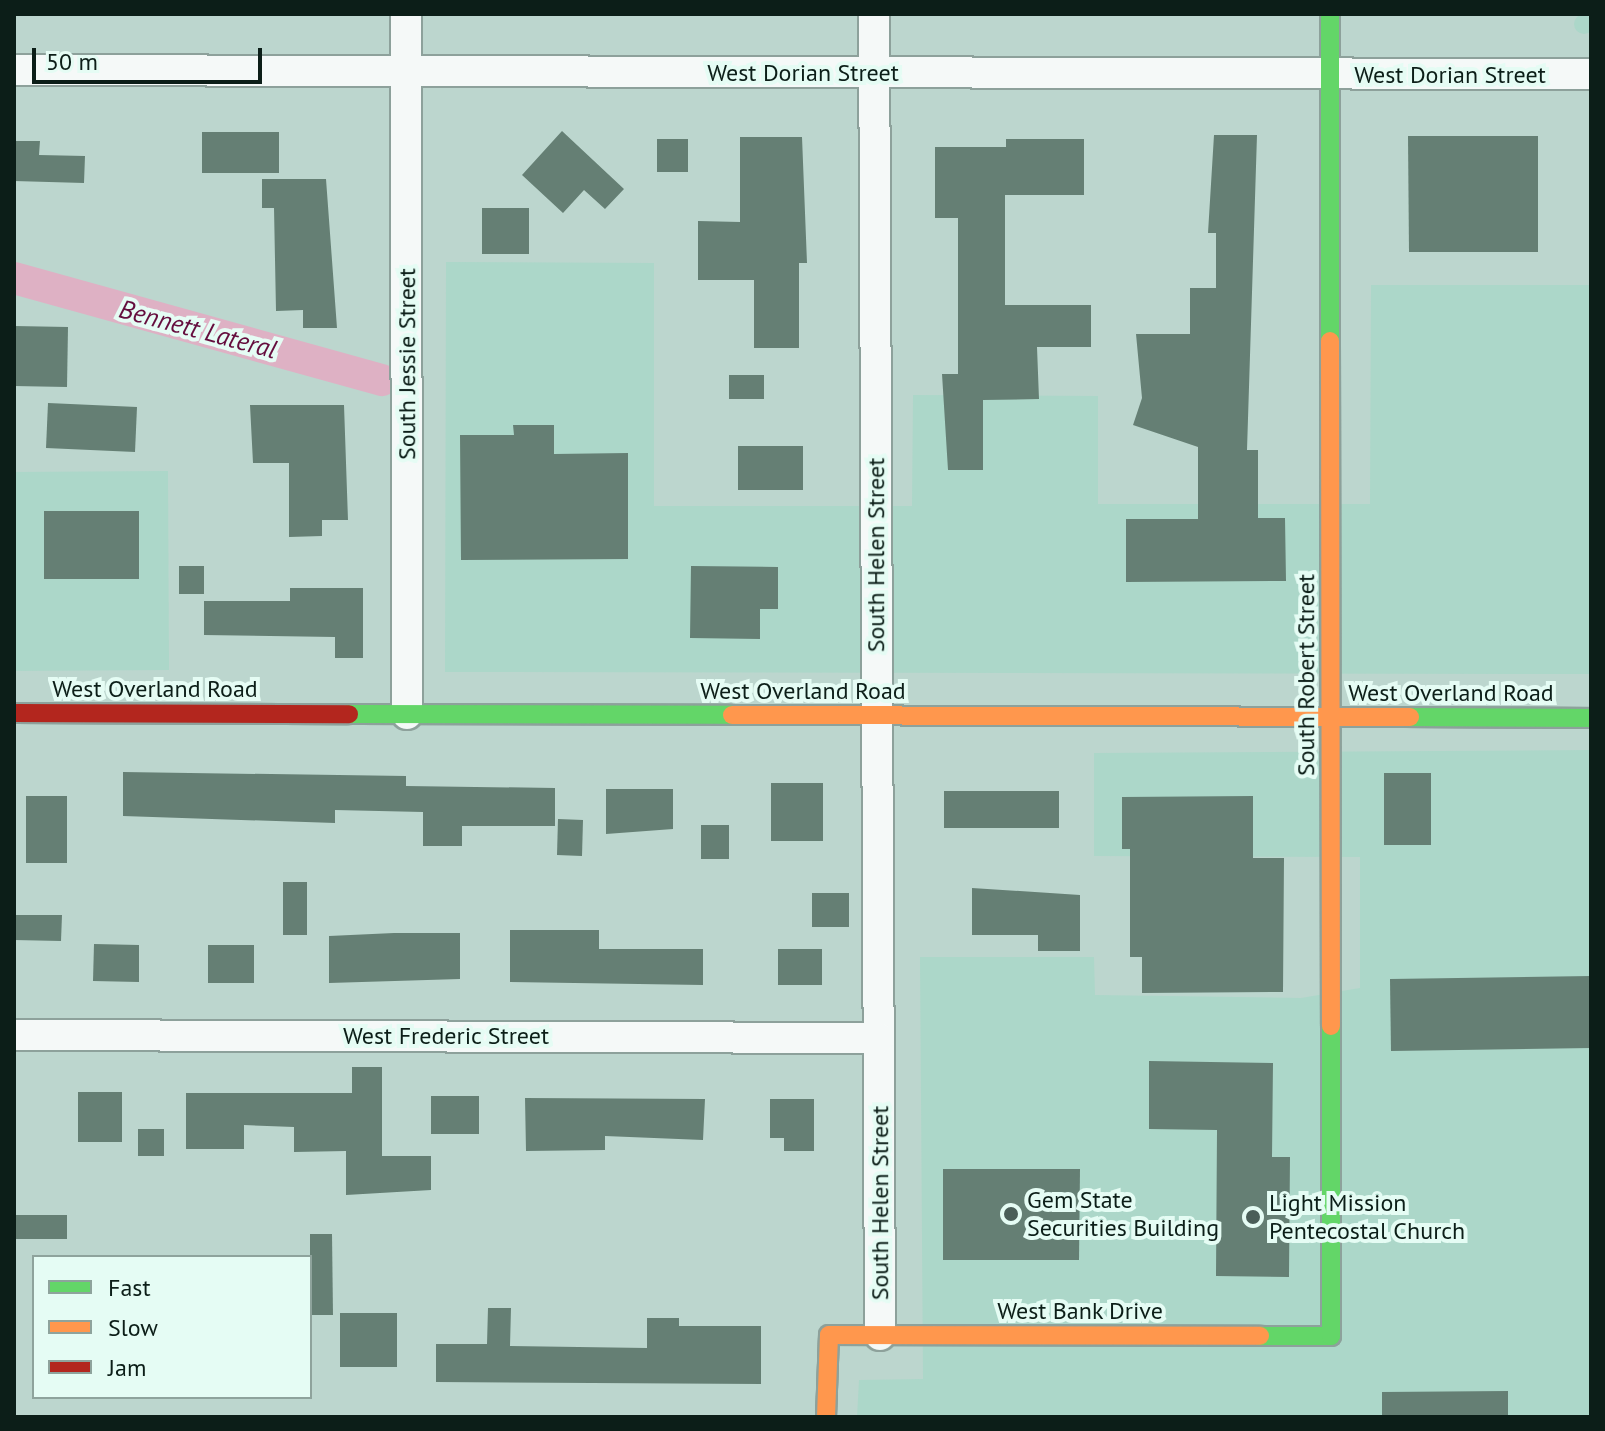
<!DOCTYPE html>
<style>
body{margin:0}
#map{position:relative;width:1605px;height:1431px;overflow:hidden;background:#bcd6ce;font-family:"PT Sans",sans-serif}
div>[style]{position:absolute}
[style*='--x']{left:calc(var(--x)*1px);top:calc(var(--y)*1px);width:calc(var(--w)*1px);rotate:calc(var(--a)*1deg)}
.built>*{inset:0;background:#acd7c9}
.round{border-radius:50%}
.canal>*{height:32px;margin:-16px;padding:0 16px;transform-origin:16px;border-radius:16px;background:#deb1c4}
.building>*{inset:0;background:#657f74}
.roads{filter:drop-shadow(2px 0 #8da19b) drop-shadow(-2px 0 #8da19b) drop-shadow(0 2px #8da19b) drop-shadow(0 -2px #8da19b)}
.street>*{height:30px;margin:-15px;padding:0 15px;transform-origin:15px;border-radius:15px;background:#f5f9f8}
.fast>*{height:18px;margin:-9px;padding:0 9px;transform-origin:9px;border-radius:9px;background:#63d668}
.slow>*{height:18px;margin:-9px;padding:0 9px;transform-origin:9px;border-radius:9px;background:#ff974d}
.jam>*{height:18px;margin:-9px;padding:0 9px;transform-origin:9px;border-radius:9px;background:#b3261e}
.dots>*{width:22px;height:22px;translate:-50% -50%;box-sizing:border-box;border:4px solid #e5fcf4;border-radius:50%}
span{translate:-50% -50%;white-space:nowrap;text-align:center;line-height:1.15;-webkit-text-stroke:8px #e5fcf4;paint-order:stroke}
.street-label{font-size:24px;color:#0c1e18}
.poi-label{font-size:24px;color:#0c1e18}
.left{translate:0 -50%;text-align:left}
.water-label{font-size:26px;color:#650e3e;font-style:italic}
.frame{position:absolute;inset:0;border:16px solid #0c1e18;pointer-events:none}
.legend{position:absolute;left:32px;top:1255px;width:280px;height:144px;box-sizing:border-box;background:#e5fcf4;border:2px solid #8ea39c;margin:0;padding:10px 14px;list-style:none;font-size:24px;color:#0c1e18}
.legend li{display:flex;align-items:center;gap:16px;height:40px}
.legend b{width:40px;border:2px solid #8ea39c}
.scale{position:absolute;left:32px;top:48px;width:230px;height:36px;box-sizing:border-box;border:4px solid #0c1e18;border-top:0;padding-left:10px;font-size:24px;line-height:28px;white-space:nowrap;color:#0c1e18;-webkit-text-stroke:6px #e5fcf4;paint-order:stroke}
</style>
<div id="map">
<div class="built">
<i class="round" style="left:1574px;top:14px;width:20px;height:20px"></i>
<i style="clip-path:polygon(1591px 112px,1591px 674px,445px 672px,446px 262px,654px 263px,654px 506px,912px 506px,913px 395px,1098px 396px,1098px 504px,1370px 504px,1371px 285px,1591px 285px)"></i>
<i style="clip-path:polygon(168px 471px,169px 670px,14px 671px,14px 472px)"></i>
<i style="clip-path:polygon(1591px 750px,1591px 1417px,857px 1417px,859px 1380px,923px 1379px,920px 957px,1094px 957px,1095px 995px,1301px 998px,1360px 988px,1360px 857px,1094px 856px,1094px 753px)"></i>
</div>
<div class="canal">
<i style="--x:14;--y:278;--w:382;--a:15.5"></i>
</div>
<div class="building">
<i style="clip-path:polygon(562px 131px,624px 189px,605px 209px,584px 190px,563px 213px,522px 175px)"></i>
<i style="clip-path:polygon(202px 132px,279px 132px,279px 173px,202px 173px)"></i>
<i style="clip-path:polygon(1214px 135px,1257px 135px,1247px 450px,1258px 450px,1258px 518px,1285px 518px,1286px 581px,1126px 582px,1126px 519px,1198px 519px,1198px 447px,1133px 425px,1142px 398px,1136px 334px,1190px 334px,1190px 288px,1216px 288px,1216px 233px,1208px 233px)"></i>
<i style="clip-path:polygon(1408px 136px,1538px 136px,1538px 252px,1409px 252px)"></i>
<i style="clip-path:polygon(740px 137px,802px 137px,807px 263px,799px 263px,799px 348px,754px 348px,754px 280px,698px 280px,698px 221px,740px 222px)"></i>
<i style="clip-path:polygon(657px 139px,688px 139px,688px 172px,657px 172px)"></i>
<i style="clip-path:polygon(1006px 139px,1084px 139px,1084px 195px,1005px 195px,1005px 305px,1091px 305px,1091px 347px,1037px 347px,1039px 399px,983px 400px,983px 470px,948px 470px,942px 374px,958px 374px,958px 218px,935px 218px,935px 147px,1006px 147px)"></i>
<i style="clip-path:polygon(14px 141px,40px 141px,39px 155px,85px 156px,84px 183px,14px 181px)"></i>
<i style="clip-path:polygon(262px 179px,326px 179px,337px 328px,303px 328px,303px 310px,276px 311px,274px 208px,262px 208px)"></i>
<i style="clip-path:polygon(482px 208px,529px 208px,529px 254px,482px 254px)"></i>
<i style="clip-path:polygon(14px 326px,68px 327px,67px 387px,14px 386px)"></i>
<i style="clip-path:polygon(729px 375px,764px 375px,764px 399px,729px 399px)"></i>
<i style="clip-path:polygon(48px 403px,137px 407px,135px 452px,46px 448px)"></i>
<i style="clip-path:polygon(250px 405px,344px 405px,348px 520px,322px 520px,322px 536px,289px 537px,289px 463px,253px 463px)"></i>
<i style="clip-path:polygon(513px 425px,554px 425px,554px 454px,628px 453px,628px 559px,461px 560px,460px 435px,514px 435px)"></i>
<i style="clip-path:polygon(738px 446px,803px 446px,803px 490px,738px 490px)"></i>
<i style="clip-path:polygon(44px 511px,139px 511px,139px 579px,44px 579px)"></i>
<i style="clip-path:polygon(179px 566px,204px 566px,204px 594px,179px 594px)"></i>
<i style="clip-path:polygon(691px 566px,778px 567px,778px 609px,760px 609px,760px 639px,690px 638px)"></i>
<i style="clip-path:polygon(290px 588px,363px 588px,363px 658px,335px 658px,335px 637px,204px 635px,204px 601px,290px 601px)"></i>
<i style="clip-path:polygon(123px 772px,406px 776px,406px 786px,555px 788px,555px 826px,462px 826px,462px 846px,423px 846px,423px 812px,335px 810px,335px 823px,123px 816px)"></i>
<i style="clip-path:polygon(1384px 773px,1431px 773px,1431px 845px,1384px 845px)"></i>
<i style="clip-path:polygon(771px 783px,823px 783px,823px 841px,771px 841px)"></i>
<i style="clip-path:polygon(606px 789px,673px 789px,673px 829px,606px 834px)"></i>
<i style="clip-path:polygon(944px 791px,1059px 791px,1059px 828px,944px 828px)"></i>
<i style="clip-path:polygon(26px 796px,67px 796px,67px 863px,26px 863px)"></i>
<i style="clip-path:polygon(1253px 796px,1253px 858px,1284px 858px,1283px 992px,1142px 993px,1142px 957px,1130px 957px,1130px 849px,1122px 849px,1122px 797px)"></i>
<i style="clip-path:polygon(558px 819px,583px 820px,582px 856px,557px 855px)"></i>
<i style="clip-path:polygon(701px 825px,729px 825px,729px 859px,701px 859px)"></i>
<i style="clip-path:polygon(283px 882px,307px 882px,307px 935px,283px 935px)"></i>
<i style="clip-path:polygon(972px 888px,1080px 895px,1080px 951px,1038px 951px,1038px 935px,972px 935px)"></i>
<i style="clip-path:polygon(812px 893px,849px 893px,849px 927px,812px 927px)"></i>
<i style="clip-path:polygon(14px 915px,62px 915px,61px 941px,14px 940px)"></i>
<i style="clip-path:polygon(510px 930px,599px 930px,599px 949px,703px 949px,703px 985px,510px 982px)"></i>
<i style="clip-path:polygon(394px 933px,460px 933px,460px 979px,329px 983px,329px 936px)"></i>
<i style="clip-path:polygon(94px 944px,139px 945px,139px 982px,93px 981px)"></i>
<i style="clip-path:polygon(208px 945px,254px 945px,254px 983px,208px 983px)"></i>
<i style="clip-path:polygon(778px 949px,822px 949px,822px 985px,778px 985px)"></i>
<i style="clip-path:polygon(1591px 976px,1591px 1048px,1391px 1051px,1390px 979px)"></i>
<i style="clip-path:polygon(1149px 1061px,1273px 1063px,1272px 1157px,1290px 1157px,1289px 1277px,1216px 1276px,1217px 1130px,1149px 1129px)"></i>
<i style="clip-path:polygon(352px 1067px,382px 1067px,382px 1156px,431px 1156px,431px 1190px,346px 1195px,346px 1151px,294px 1152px,294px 1127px,244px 1125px,244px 1149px,186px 1149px,186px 1093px,352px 1093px)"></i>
<i style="clip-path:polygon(78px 1092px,122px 1092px,122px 1142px,78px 1142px)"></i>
<i style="clip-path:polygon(431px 1096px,479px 1096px,479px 1134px,431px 1134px)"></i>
<i style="clip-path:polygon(525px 1098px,705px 1099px,703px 1140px,605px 1136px,605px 1150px,526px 1151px)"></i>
<i style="clip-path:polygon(770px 1099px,814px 1099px,814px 1151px,784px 1151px,784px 1138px,770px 1138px)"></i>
<i style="clip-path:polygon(138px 1129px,164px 1129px,164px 1156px,138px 1156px)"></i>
<i style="clip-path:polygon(943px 1169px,1080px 1169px,1079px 1260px,943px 1260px)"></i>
<i style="clip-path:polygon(14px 1215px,67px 1215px,67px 1239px,14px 1239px)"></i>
<i style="clip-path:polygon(310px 1234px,332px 1234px,333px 1315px,310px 1315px)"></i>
<i style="clip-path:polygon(488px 1308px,511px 1308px,510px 1346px,647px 1348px,647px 1318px,679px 1318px,679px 1326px,761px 1326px,761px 1384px,436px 1382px,436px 1344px,487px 1344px)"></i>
<i style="clip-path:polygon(340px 1313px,397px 1313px,397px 1367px,340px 1367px)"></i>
<i style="clip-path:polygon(1508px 1391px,1508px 1417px,1382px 1417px,1382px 1392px)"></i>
</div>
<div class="roads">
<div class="street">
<i style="--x:406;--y:14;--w:700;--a:89.92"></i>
<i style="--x:874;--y:14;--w:1321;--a:89.74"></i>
<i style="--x:14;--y:70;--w:1577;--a:0.15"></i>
<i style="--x:14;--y:1035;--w:865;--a:0.2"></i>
</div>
<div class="fast">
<i style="--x:1330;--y:14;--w:327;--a:90"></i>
<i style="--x:349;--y:714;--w:383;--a:0.1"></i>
<i style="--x:1410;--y:717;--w:181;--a:0.3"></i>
<i style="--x:1260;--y:1336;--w:71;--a:0"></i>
<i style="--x:1331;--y:1336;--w:310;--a:-90"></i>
</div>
<div class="slow">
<i style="--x:1330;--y:341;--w:685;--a:89.92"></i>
<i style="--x:732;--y:715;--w:678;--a:0.17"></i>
<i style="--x:826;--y:1417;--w:82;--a:-87.9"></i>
<i style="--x:829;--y:1335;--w:431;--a:0.1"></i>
</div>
<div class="jam">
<i style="--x:14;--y:713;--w:335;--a:0.2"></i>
</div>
</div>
<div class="dots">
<i style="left:1011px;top:1214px;background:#4a5e58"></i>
<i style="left:1253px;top:1217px;background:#4a5e58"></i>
</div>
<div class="street-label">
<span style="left:803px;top:73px">West Dorian Street</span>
<span style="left:1450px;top:75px">West Dorian Street</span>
<span style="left:407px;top:364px;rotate:-90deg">South Jessie Street</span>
<span style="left:876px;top:555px;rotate:-90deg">South Helen Street</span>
<span style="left:1306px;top:675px;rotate:-90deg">South Robert Street</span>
<span style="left:155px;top:689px">West Overland Road</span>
<span style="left:803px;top:691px">West Overland Road</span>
<span style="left:1451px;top:693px">West Overland Road</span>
<span style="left:446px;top:1036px">West Frederic Street</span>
<span style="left:880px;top:1203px;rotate:-90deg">South Helen Street</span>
<span style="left:1080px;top:1311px">West Bank Drive</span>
</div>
<div class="poi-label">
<span class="left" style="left:1027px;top:1214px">Gem State<br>Securities Building</span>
<span class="left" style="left:1269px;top:1217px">Light Mission<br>Pentecostal Church</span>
</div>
<div class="water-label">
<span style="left:198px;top:329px;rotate:15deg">Bennett Lateral</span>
</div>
<div class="frame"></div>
<ul class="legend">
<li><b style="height:10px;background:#63d668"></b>Fast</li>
<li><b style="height:10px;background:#ff974d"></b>Slow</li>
<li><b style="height:10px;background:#b3261e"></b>Jam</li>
</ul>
<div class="scale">50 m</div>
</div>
